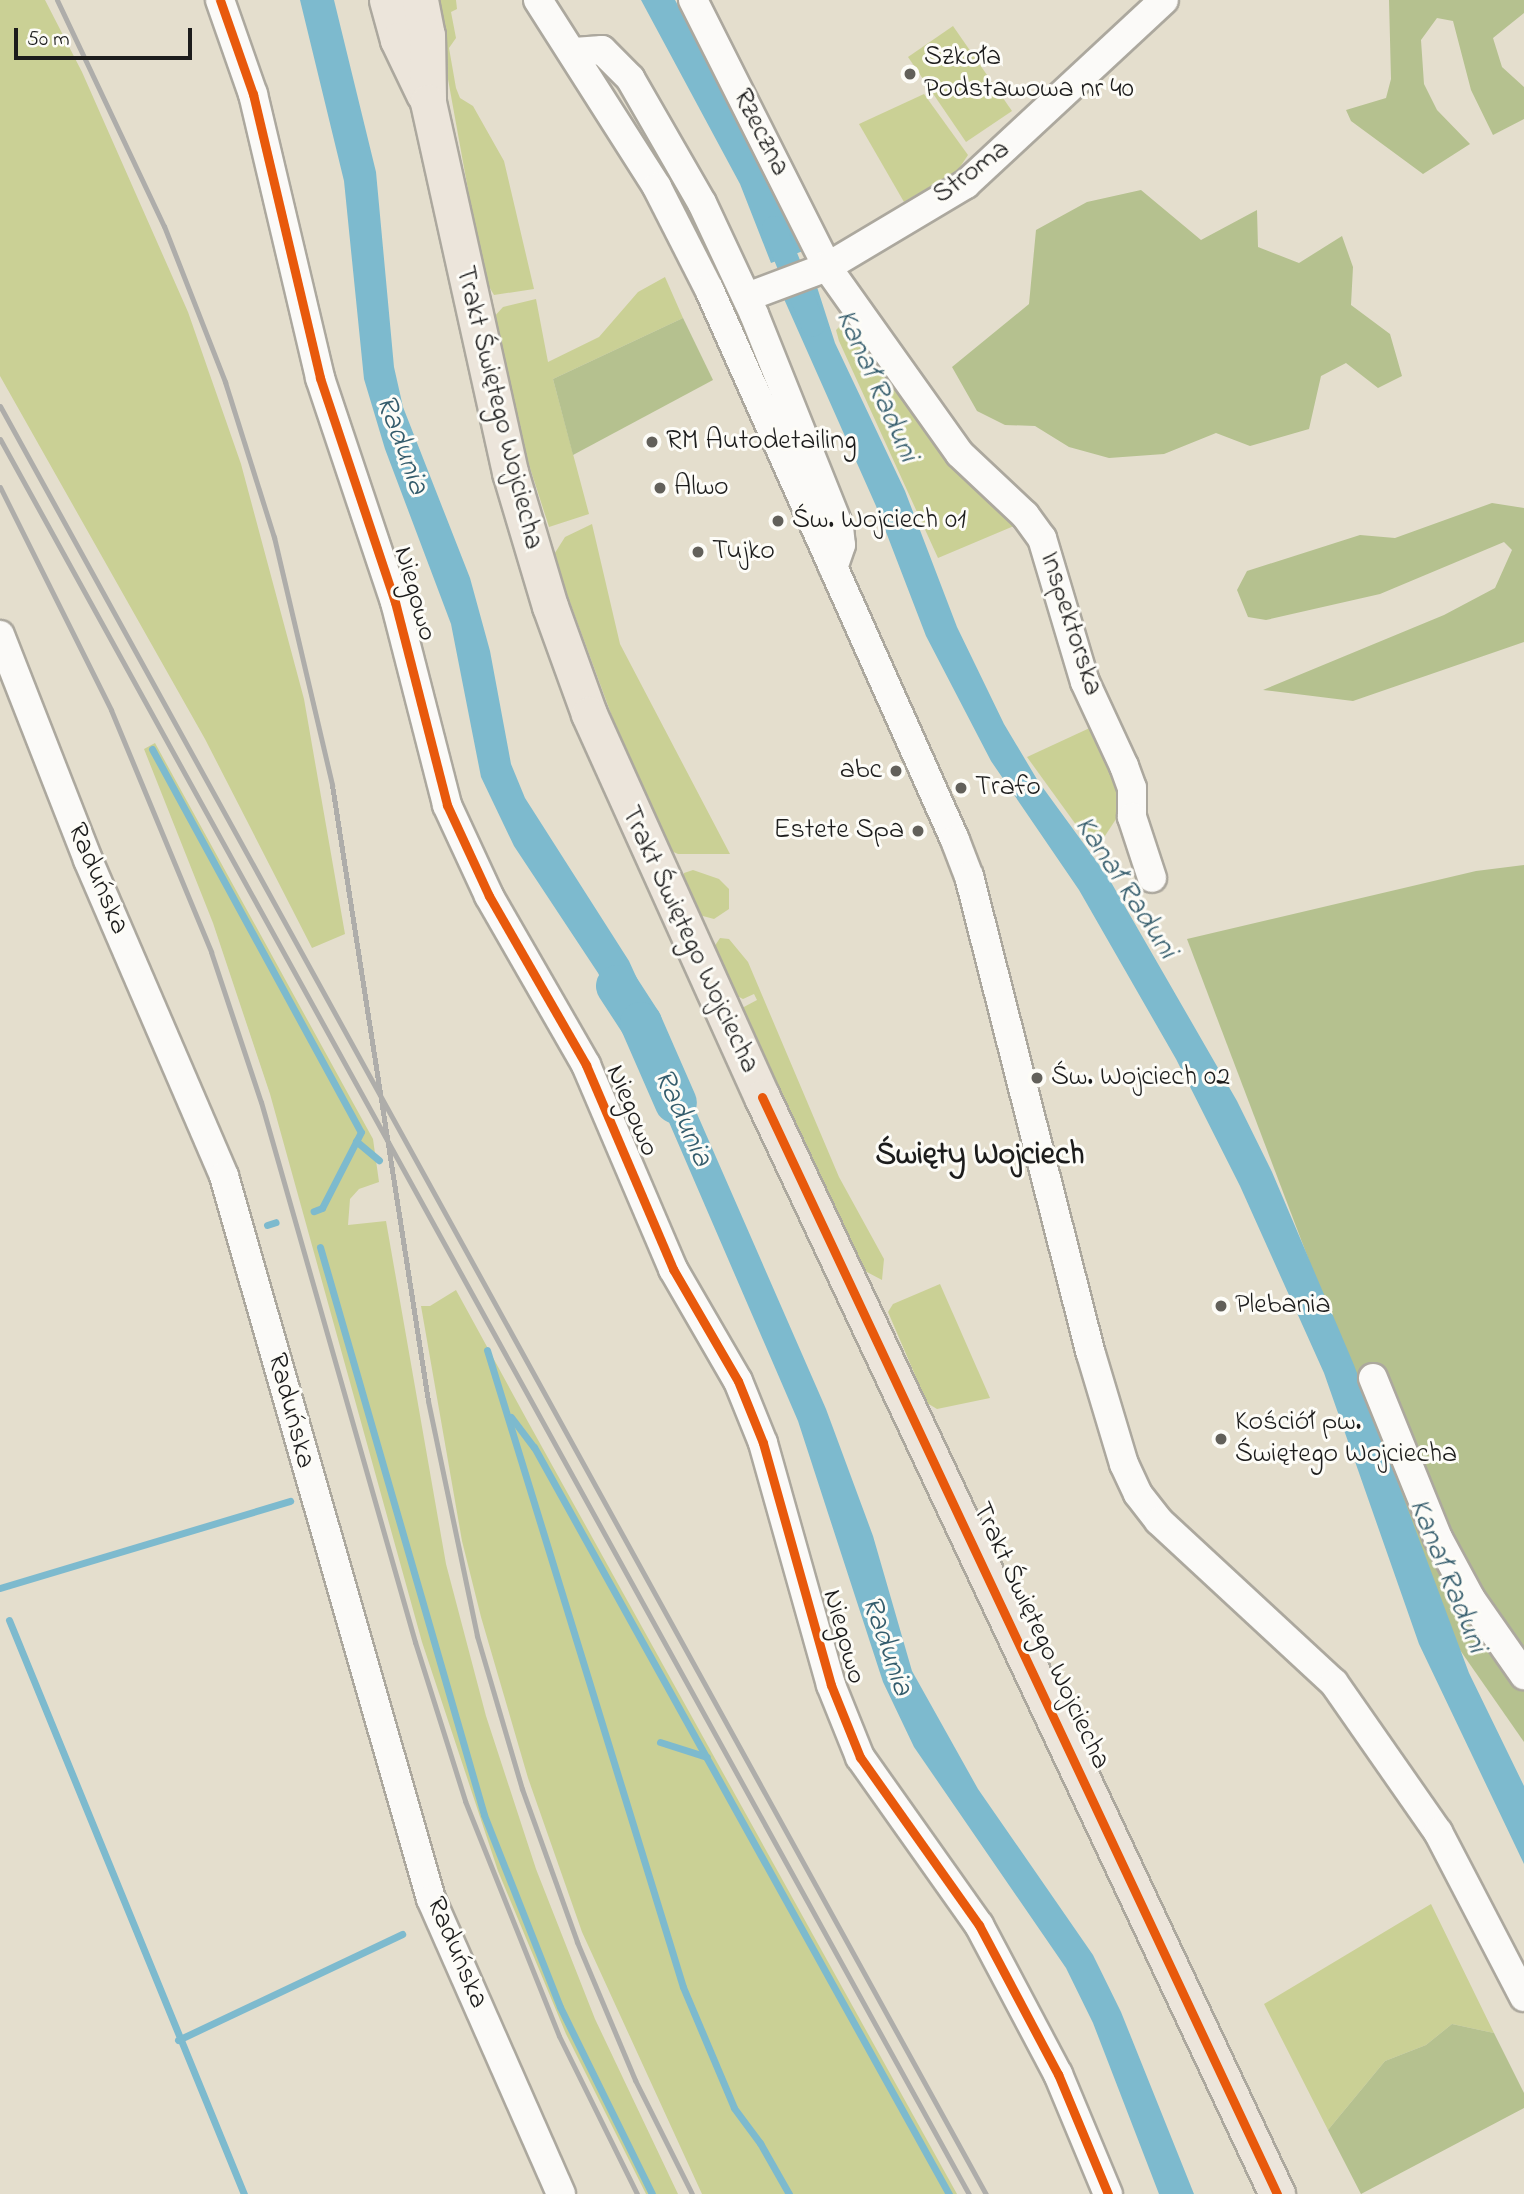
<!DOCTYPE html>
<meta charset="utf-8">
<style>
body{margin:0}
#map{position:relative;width:1524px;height:2194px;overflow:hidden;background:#e4decd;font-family:"Indie Flower",sans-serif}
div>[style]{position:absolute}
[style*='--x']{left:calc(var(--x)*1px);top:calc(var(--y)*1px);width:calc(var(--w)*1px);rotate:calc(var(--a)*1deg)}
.green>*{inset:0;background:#cad095}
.forest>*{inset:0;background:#b5c18f}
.water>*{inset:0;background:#7dbace}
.stream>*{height:7px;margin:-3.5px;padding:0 3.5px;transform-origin:3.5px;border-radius:3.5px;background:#7dbace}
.canal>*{height:24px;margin:-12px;padding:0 12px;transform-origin:12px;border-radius:12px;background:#7dbace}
.river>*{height:42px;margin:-21px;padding:0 21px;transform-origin:21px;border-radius:21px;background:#7dbace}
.roads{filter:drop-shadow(2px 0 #aca89e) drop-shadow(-2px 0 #aca89e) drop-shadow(0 2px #aca89e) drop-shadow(0 -2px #aca89e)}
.minor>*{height:28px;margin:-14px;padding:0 14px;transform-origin:14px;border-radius:14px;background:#fbfaf8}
.major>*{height:35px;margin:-17.5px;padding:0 17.5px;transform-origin:17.5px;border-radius:17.5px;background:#ece5db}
.rail>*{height:5px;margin:-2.5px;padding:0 2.5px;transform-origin:2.5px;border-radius:2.5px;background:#aeadaa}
.cycleway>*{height:9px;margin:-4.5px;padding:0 4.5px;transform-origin:4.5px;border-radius:4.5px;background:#e8590c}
.dots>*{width:19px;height:19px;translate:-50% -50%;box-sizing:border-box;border:4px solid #fdfcf7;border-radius:50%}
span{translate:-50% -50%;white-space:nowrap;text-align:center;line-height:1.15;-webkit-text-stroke:6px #fdfcf7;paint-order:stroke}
.poi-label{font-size:28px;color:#1c1c1c}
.left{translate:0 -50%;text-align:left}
.right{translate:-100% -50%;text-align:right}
.street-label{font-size:28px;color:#1c1c1c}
.water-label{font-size:30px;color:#345c6c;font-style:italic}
.quarter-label{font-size:32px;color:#1c1c1c;font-weight:700}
.scale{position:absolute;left:14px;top:28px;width:178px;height:32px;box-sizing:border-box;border:4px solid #1c1c1c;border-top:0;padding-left:9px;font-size:21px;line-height:24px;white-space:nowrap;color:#1c1c1c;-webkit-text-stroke:5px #fdfcf7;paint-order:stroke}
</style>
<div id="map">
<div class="green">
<i style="clip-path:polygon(0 0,45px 0,82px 72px,188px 312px,241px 464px,304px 699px,345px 934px,312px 948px,205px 739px,0 376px)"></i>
<i style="clip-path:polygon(437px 0,456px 0,457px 9px,451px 12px,456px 38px,449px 48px,456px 88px,460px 98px,473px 106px,504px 161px,534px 289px,494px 295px,484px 278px,438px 24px)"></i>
<i style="clip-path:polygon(953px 26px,1012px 111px,966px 142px,908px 57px)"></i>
<i style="clip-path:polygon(924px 94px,968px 155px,958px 170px,904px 202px,859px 124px)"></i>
<i style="clip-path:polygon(665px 277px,683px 318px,553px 379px,589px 514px,549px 527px,522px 443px,493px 318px,503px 307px,536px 299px,548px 362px,599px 337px,638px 292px)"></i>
<i style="clip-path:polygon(842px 324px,876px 367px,1021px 523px,938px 558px,839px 341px,836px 330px)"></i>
<i style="clip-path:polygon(592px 524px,620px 644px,730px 854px,678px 854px,669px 850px,624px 749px,553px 556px,565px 537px)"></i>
<i style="clip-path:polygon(1094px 726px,1112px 763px,1124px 807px,1095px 851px,1027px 757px)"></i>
<i style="clip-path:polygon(155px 743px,373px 1139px,379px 1182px,359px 1189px,350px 1199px,348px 1225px,386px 1221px,446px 1564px,486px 1716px,536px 1869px,595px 2019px,678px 2194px,646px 2194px,566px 2034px,498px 1871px,422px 1642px,270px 1094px,213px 923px,144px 749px)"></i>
<i style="clip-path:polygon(693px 870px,719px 879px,729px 889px,729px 909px,714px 919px,699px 915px,683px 882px,684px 873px)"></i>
<i style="clip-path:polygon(720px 938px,729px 939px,748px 962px,839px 1177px,884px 1259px,882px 1280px,865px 1271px,742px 1008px,757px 1000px,754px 994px,743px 999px,737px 996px,714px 947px)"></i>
<i style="clip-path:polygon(940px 1284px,990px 1398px,937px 1409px,927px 1403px,888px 1312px,893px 1304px)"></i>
<i style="clip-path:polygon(456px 1290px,527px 1420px,957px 2194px,702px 2194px,582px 1932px,528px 1778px,481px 1617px,462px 1541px,421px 1306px,430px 1306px)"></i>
<i style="clip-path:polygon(1431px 1904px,1494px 2033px,1452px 2024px,1426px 2045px,1385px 2061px,1328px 2130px,1264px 2004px)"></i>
</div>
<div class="forest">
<i style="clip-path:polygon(1389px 0,1524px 0,1524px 13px,1493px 38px,1502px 67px,1524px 87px,1524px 119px,1493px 135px,1471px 90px,1453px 21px,1437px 18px,1421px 40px,1424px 84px,1437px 110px,1470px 144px,1423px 174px,1351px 121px,1346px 110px,1386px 98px,1391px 79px)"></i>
<i style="clip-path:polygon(1141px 190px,1201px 240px,1257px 210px,1258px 247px,1299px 263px,1342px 236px,1353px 267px,1351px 305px,1390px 334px,1402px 376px,1378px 388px,1346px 363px,1321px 376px,1309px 429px,1250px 446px,1216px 433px,1164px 454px,1109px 458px,1069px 447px,1035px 426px,1005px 425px,977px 411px,952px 367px,1029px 304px,1036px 230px,1087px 202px)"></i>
<i style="clip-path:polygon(683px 318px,713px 380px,573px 455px,553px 379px)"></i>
<i style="clip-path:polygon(1492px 503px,1524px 508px,1524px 642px,1353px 701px,1263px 690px,1444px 615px,1495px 588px,1512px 550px,1504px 542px,1380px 594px,1266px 620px,1248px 617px,1237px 590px,1247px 571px,1360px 535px,1395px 538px)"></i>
<i style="clip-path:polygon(1524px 865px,1524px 1742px,1453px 1640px,1187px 939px,1476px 871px)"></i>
<i style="clip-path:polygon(1452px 2024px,1494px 2033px,1524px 2093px,1524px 2108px,1361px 2194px,1328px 2130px,1385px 2061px,1426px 2045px)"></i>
</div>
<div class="water">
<i style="clip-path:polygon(300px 0,334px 0,376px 172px,394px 367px,403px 407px,470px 578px,490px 651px,511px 764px,525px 798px,629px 961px,660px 1029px,632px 1040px,598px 973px,514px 846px,481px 777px,451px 624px,385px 449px,364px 379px,344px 181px)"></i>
<i style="clip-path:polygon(641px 0,675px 0,753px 144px,803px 251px,771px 263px,740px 184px)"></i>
<i style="clip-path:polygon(817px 287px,835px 343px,905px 491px,957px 627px,1004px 724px,1038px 781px,1108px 877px,1237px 1101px,1272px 1172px,1354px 1365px,1469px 1673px,1524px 1786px,1524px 1864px,1419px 1644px,1324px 1373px,1240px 1186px,1176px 1059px,1079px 890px,991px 761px,926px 636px,876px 506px,784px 299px)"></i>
<i style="clip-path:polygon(667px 1045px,826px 1409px,873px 1536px,912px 1671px,978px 1789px,1093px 1955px,1121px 2012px,1194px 2194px,1159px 2194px,1093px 2023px,1066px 1968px,914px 1747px,883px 1682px,798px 1421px,640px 1055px)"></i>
</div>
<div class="stream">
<i style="--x:152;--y:749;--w:436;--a:61.4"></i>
<i style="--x:361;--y:1132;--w:85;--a:117.2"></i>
<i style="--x:322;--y:1208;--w:9;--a:159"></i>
<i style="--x:356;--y:1141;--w:30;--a:40"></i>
<i style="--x:267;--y:1225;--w:9;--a:-18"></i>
<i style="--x:320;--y:1247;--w:591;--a:73.89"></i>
<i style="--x:484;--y:1815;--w:206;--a:68.4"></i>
<i style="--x:560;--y:2007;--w:208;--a:63.8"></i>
<i style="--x:487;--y:1350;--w:666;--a:72.9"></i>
<i style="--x:683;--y:1987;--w:131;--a:67.1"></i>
<i style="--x:734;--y:2108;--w:44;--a:53.4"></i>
<i style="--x:760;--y:2143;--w:59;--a:60.4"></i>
<i style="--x:511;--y:1417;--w:38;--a:53"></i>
<i style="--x:534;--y:1447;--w:855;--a:60.95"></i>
<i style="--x:0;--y:1588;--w:303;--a:-16.7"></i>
<i style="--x:9;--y:1620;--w:620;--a:67.74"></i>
<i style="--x:660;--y:1742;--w:49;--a:17.7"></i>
<i style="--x:178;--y:2040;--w:248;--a:-25.3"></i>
</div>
<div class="canal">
<i style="--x:774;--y:228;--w:104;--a:67.9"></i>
</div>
<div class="river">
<i style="--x:617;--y:986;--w:44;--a:57"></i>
<i style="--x:641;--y:1023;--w:87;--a:66.4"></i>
</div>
<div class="roads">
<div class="minor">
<i style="--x:220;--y:0;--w:100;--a:70.7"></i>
<i style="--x:253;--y:94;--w:292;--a:76.7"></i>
<i style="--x:320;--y:378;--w:236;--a:71.5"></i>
<i style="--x:395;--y:602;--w:210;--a:75.6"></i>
<i style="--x:447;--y:805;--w:100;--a:65.2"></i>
<i style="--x:489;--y:896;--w:195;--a:60.1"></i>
<i style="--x:586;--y:1065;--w:222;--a:66.9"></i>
<i style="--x:673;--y:1269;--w:129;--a:59.9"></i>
<i style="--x:738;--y:1381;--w:67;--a:68"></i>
<i style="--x:763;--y:1443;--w:251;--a:74.3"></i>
<i style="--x:831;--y:1685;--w:78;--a:68.1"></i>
<i style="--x:860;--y:1757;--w:206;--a:54.7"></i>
<i style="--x:979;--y:1925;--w:169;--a:62.1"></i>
<i style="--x:1058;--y:2074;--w:130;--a:67.4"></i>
<i style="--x:538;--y:0;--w:222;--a:57.5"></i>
<i style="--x:657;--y:187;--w:114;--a:63"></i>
<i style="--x:709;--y:289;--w:603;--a:65.94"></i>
<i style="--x:955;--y:840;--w:39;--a:69"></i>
<i style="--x:969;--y:876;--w:493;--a:75.7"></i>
<i style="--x:1091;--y:1354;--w:115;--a:73.3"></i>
<i style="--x:1124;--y:1464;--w:33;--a:65"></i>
<i style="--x:1138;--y:1494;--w:34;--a:52"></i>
<i style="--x:1159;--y:1521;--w:238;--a:42.8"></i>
<i style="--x:1334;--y:1683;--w:182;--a:55.1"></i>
<i style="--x:1438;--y:1832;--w:186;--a:62.5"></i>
<i style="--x:693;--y:0;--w:299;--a:63.3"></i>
<i style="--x:827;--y:267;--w:229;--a:54.6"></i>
<i style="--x:960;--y:454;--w:89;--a:43.2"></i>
<i style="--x:1025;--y:515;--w:29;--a:54"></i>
<i style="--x:1042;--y:538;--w:150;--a:73.4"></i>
<i style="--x:1085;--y:682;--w:93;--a:65.1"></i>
<i style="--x:1124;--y:766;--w:23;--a:70"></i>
<i style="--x:1132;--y:788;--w:29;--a:90"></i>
<i style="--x:1132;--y:817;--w:64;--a:71.8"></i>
<i style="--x:574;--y:52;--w:28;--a:-4"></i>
<i style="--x:602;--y:50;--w:40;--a:45"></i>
<i style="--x:630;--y:78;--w:144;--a:60.1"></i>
<i style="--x:702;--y:203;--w:123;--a:64.9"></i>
<i style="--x:754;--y:314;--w:229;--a:68.2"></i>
<i style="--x:839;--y:527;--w:18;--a:84"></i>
<i style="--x:841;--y:545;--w:24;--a:109"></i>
<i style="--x:747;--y:297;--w:85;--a:-20.6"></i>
<i style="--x:827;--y:267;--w:162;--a:-30.8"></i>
<i style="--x:966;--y:184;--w:270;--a:-42.9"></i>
<i style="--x:0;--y:635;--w:242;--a:68.6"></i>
<i style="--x:88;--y:860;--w:344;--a:66.7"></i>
<i style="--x:224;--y:1176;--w:752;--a:74.02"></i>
<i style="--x:431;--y:1899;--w:322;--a:66.2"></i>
<i style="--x:1373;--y:1378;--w:173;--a:67.9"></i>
<i style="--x:1438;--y:1538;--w:69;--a:61.6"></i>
<i style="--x:1471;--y:1599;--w:93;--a:55.1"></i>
</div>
<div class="major">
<i style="--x:387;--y:0;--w:41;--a:74.6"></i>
<i style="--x:398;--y:40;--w:60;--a:64.3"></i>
<i style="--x:420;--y:0;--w:36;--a:79"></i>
<i style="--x:427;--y:35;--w:67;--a:89.1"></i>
<i style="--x:428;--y:102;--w:379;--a:77.5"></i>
<i style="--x:510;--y:472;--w:140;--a:73.4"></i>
<i style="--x:550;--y:606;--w:115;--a:70.1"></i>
<i style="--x:589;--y:714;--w:420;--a:65.7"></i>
<i style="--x:762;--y:1097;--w:1212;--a:64.85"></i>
</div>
</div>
<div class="rail">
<i style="--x:57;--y:0;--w:250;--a:64.7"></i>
<i style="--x:164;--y:226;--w:168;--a:68.6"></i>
<i style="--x:225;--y:382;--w:163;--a:72.5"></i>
<i style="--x:274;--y:537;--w:255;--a:76.8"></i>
<i style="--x:332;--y:785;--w:623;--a:81.14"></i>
<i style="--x:428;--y:1401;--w:240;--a:78.2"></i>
<i style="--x:477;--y:1636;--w:159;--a:73.6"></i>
<i style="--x:522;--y:1789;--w:163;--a:70.2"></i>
<i style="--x:577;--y:1942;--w:150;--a:67.2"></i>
<i style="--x:635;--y:2080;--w:127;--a:63.4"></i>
<i style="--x:0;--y:406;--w:2042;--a:61.13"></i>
<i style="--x:0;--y:439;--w:2005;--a:61.1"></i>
<i style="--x:0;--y:487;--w:249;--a:63.5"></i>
<i style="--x:111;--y:710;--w:262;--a:67.5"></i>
<i style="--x:211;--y:952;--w:158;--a:71.6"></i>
<i style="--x:261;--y:1102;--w:562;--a:74.08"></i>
<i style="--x:415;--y:1642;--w:167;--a:72.5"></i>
<i style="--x:465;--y:1801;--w:253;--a:68.2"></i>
<i style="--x:559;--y:2036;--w:176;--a:63.7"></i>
</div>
<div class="cycleway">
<i style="--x:220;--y:0;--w:100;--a:70.7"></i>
<i style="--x:253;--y:94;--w:292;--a:76.7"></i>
<i style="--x:320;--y:378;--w:236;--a:71.5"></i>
<i style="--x:395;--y:602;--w:210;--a:75.6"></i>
<i style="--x:447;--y:805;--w:100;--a:65.2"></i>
<i style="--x:489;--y:896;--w:195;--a:60.1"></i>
<i style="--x:586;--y:1065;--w:222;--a:66.9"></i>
<i style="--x:673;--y:1269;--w:129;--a:59.9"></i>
<i style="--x:738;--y:1381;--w:67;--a:68"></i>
<i style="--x:763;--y:1443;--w:251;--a:74.3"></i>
<i style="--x:831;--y:1685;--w:78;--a:68.1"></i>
<i style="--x:860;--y:1757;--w:206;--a:54.7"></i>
<i style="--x:979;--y:1925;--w:169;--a:62.1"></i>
<i style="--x:1058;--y:2074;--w:130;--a:67.4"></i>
<i style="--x:762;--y:1097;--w:1212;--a:64.85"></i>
</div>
<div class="dots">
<i style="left:910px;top:74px;background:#62605a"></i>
<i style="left:652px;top:442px;background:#62605a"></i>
<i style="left:660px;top:488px;background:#62605a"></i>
<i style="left:778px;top:521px;background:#62605a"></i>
<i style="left:698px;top:552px;background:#62605a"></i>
<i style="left:896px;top:771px;background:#62605a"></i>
<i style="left:961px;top:788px;background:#62605a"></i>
<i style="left:918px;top:831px;background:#62605a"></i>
<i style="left:1037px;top:1078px;background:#62605a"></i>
<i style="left:1221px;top:1306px;background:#62605a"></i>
<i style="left:1221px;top:1439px;background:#62605a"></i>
</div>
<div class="poi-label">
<span class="left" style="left:924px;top:74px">Szkoła<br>Podstawowa nr 40</span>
<span class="left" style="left:666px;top:442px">RM Autodetailing</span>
<span class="left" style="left:674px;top:488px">Alwo</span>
<span class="left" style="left:792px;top:521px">Św. Wojciech 01</span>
<span class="left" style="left:712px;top:552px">Tujko</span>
<span class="right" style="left:882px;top:771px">abc</span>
<span class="left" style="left:975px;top:788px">Trafo</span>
<span class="right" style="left:904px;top:831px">Estete Spa</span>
<span class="left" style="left:1051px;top:1078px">Św. Wojciech 02</span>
<span class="left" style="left:1235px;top:1306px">Plebania</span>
<span class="left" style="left:1235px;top:1439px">Kościół pw.<br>Świętego Wojciecha</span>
</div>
<div class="street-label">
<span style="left:760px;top:133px;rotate:63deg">Rzeczna</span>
<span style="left:972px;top:173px;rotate:-37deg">Stroma</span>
<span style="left:498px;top:408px;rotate:76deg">Trakt Świętego Wojciecha</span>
<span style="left:414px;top:594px;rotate:74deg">Niegowo</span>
<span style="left:1070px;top:624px;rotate:72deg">Inspektorska</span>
<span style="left:97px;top:879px;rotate:67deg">Raduńska</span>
<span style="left:689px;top:940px;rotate:65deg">Trakt Świętego Wojciecha</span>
<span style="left:631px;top:1111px;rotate:67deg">Niegowo</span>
<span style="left:290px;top:1411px;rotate:75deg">Raduńska</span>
<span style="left:1040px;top:1636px;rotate:65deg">Trakt Świętego Wojciecha</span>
<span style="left:843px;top:1637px;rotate:74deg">Niegowo</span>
<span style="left:456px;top:1953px;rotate:67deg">Raduńska</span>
</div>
<div class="water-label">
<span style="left:876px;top:386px;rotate:66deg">Kanał Raduni</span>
<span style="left:401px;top:445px;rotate:70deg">Radunia</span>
<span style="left:1125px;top:888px;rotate:57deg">Kanał Raduni</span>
<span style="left:682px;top:1118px;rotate:66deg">Radunia</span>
<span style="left:1447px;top:1576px;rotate:68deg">Kanał Raduni</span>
<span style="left:886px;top:1646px;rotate:71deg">Radunia</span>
</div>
<div class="quarter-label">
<span style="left:980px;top:1156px">Święty Wojciech</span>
</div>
<div class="scale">50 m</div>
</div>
